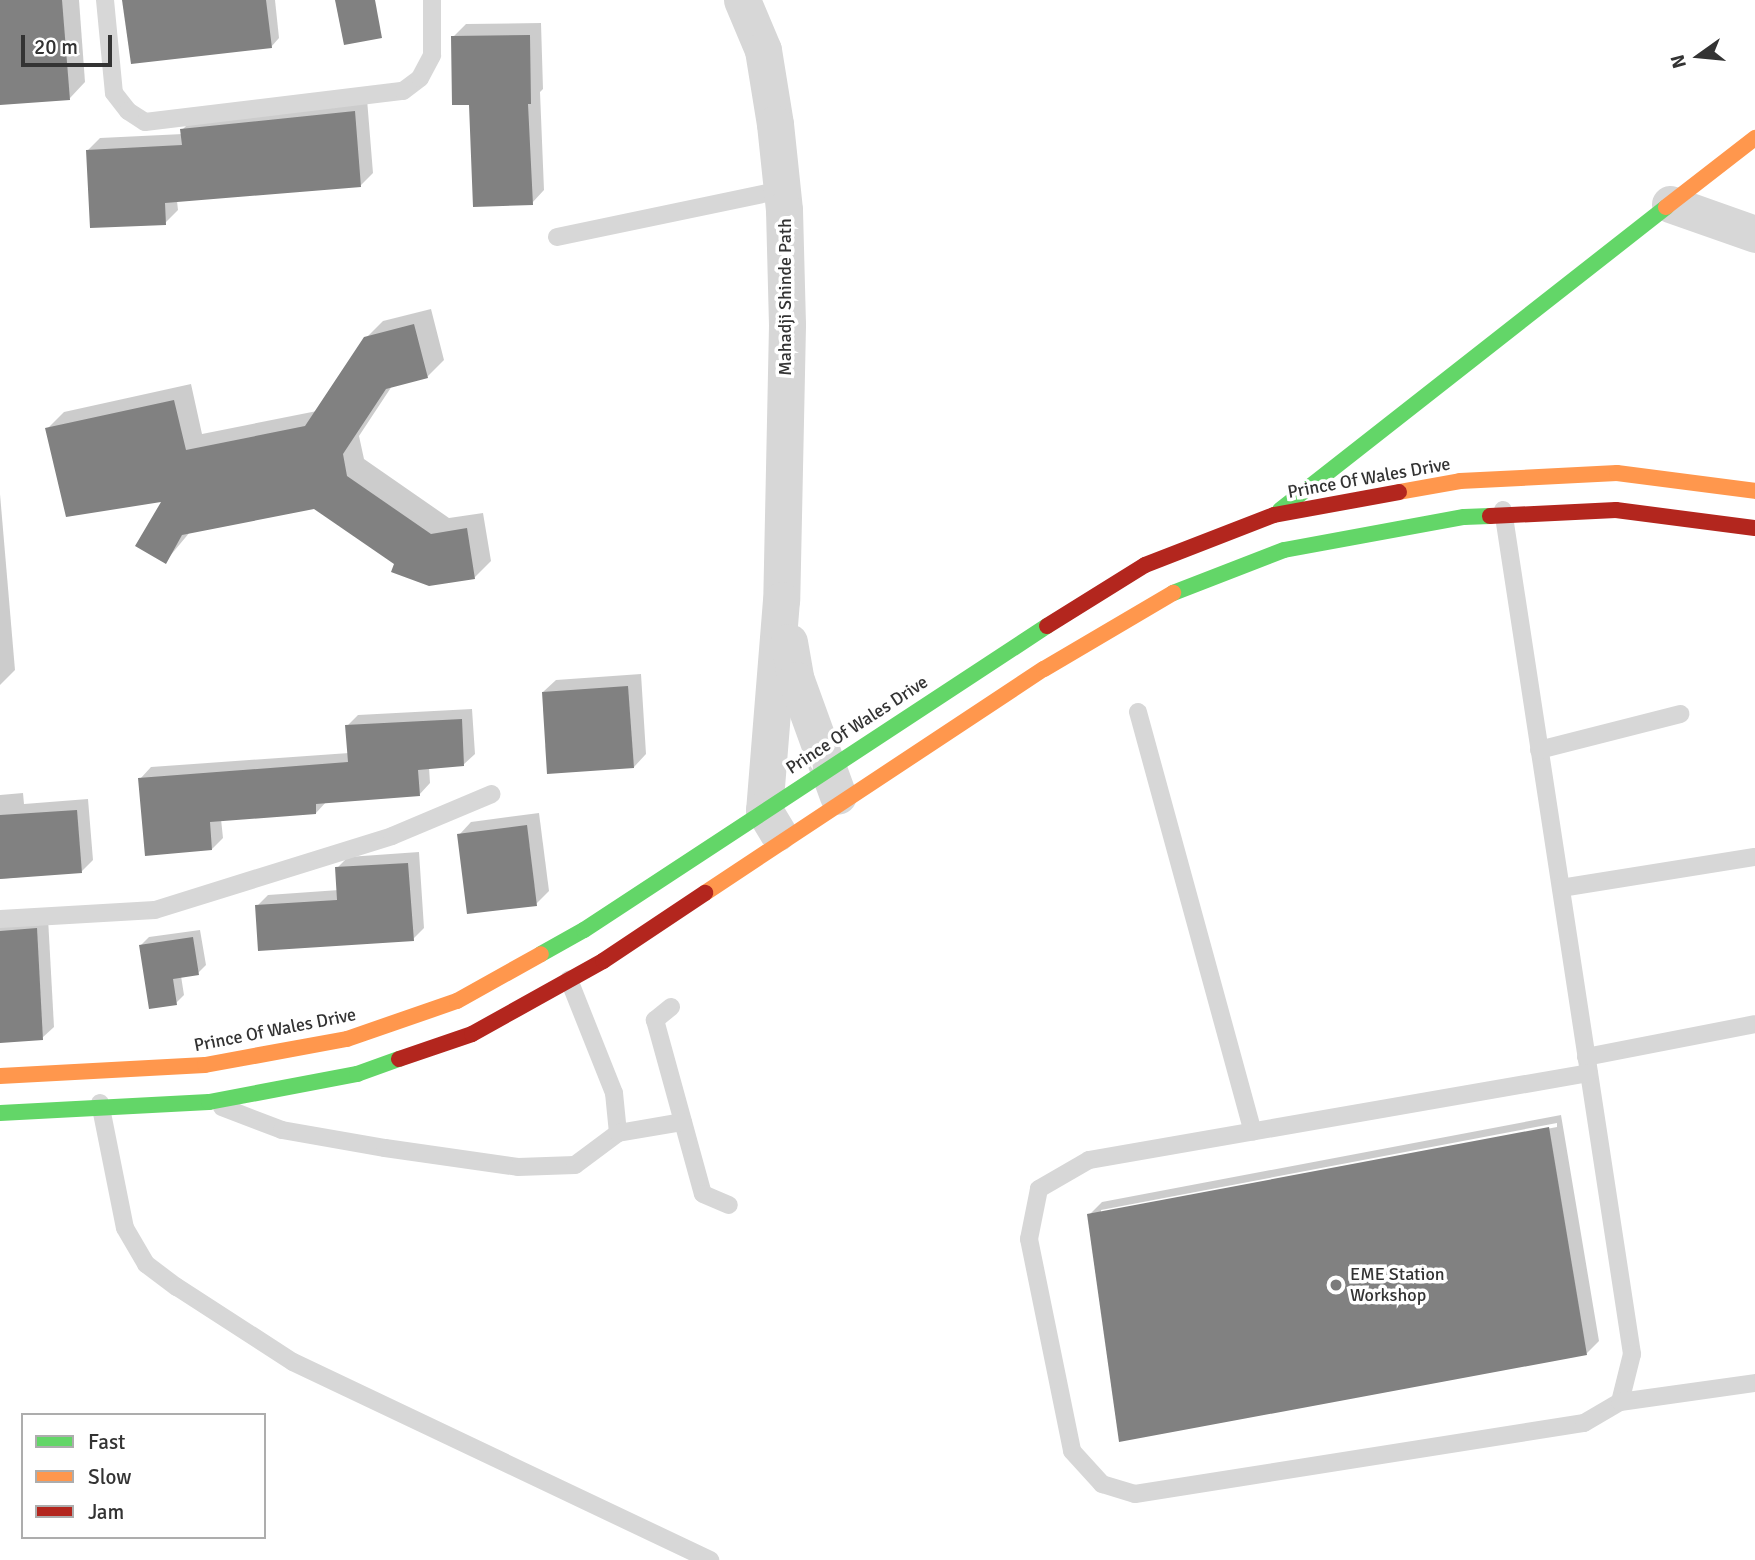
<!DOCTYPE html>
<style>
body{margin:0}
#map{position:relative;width:1755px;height:1560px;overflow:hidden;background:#fff;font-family:Signika,sans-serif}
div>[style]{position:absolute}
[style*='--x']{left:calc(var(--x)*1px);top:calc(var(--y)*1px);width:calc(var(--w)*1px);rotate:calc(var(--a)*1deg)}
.shadow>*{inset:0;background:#0003}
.building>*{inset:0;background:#818181}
.lane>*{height:18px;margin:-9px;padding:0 9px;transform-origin:9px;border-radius:9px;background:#d7d7d7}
.street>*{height:37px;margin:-18.5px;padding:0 18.5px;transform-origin:18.5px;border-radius:18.5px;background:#d7d7d7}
.fast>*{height:16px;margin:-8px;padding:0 8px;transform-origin:8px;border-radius:8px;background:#63d668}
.slow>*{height:16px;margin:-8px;padding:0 8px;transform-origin:8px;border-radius:8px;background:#ff974d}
.jam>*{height:16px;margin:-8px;padding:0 8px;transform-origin:8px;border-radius:8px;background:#b3261e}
.dots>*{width:19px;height:19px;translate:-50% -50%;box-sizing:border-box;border:4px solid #fff;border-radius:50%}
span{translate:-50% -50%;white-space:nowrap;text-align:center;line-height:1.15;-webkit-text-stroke:7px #fff;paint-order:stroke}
.street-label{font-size:18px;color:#333}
.poi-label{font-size:18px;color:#333}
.left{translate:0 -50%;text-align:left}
.legend{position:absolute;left:21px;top:1413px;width:245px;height:126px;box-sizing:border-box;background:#fff;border:2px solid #adadad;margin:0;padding:9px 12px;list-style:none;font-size:21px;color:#333}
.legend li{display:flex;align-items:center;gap:14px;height:35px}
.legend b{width:35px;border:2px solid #adadad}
.north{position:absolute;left:1664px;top:21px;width:70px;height:70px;-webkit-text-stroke:5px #fff;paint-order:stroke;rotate:255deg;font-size:19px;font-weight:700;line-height:28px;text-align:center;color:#333}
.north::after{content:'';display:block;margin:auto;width:24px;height:32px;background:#333;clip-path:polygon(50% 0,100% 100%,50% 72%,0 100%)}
.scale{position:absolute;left:21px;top:35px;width:91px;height:32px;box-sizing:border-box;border:4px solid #333;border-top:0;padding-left:9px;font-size:21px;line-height:24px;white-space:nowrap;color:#333;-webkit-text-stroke:5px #fff;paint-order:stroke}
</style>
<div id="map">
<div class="shadow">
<i style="clip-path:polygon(0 0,79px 0,85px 82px,70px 98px,0 103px)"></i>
<i style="clip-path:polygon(124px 0,275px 0,279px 38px,271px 47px)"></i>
<i style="clip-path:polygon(541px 23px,543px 89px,540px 92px,544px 190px,532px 203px,470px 103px,453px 37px,466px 24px)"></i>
<i style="clip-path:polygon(367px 99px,373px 173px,361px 185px,177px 201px,178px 210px,165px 223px,87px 151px,100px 138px,183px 134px,182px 130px,195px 117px)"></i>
<i style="clip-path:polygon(431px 309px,444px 360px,427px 377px,392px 386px,359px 436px,364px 459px,449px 518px,483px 513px,491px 561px,474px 578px,396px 563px,314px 507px,190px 532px,165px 562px,164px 499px,47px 429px,64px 412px,191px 384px,202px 434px,317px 411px,366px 338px,383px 321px)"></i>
<i style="clip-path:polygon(0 494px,15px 670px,0 685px)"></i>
<i style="clip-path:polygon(641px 674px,646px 754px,634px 767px,543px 692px,556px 680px)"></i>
<i style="clip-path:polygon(472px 709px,475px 754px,463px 765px,429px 767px,430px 783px,419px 795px,327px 801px,316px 813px,221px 819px,223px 838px,212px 849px,140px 779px,151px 767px,349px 753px,347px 726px,358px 715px)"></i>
<i style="clip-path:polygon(23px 793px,24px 804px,88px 799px,93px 860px,82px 871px,0 879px,0 795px)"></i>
<i style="clip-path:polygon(539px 813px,549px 891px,536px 904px,459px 835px,471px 822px)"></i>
<i style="clip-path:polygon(419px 852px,424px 928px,413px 939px,257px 906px,268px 895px,339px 890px,337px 868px,348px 857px)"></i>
<i style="clip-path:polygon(48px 918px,54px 1027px,42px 1038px,0 1041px,0 922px)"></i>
<i style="clip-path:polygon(200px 930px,206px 965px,198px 973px,181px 976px,184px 995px,176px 1003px,141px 945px,149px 937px)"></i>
<i style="clip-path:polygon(evenodd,1561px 1115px,1599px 1341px,1586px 1354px,1089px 1215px,1102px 1202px,1561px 1115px,1557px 1123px,1557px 1127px,1101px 1214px,1101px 1210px,1557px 1123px)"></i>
</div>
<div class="building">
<i style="clip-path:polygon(0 0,62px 0,70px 100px,0 105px)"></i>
<i style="clip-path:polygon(122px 0,266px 0,272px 48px,131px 64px)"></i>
<i style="clip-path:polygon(335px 0,375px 0,382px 38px,344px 45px)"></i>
<i style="clip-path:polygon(530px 35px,531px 104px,528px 104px,533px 205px,473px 207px,469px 105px,452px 105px,451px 36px)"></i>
<i style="clip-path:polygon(355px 111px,361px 187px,165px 203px,166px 225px,90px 228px,86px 150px,182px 145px,180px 129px)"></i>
<i style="clip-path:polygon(414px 324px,428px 378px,386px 389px,343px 454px,347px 476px,431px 534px,467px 528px,475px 579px,429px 586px,391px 572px,394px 564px,314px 509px,182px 535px,166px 564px,135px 546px,161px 502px,66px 517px,45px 428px,174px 400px,186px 450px,305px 426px,364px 337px)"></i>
<i style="clip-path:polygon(628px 686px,634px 768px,547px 774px,542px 692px)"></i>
<i style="clip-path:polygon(462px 719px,464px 766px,418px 770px,420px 796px,316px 804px,316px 814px,210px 822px,212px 850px,145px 856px,138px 778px,348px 762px,345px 725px)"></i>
<i style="clip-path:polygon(77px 810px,82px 873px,0 879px,0 815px)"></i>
<i style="clip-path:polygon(527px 825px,537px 906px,467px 914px,457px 834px)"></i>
<i style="clip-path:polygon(408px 863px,414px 941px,258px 951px,255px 905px,337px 900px,335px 867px)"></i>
<i style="clip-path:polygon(37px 928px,43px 1040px,0 1043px,0 931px)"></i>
<i style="clip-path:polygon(193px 937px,199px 975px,173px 979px,177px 1005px,149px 1009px,139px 945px)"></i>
<i style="clip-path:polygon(1549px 1127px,1587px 1355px,1119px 1442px,1087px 1214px)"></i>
</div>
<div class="lane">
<i style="--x:105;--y:0;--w:93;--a:84.5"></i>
<i style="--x:114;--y:93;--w:23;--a:52"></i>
<i style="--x:128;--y:111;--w:20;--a:33"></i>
<i style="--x:145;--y:122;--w:260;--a:-6.9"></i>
<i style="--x:403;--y:91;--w:21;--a:-37"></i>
<i style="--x:420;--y:78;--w:26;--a:-62"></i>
<i style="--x:432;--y:55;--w:55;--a:-90"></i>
<i style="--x:557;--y:237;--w:230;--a:-11.8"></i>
<i style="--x:1503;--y:510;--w:854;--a:81.31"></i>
<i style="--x:1632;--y:1354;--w:49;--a:104"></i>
<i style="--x:1138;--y:712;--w:435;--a:74.7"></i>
<i style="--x:1539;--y:750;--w:146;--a:-14.3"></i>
<i style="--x:1561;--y:888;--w:196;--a:-9.1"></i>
<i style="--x:0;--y:919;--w:155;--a:-3.3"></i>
<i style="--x:155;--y:910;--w:248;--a:-17.3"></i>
<i style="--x:392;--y:836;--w:108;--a:-22.8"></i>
<i style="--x:671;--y:1007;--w:21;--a:141"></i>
<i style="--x:655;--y:1020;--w:180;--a:74.6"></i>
<i style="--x:703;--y:1194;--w:28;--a:23"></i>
<i style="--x:1586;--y:1057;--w:172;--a:-11"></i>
<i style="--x:1589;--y:1073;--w:508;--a:170.13"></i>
<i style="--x:1089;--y:1160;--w:58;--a:149.9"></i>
<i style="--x:1039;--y:1189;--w:51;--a:101.3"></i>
<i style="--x:1029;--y:1239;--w:216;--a:78.5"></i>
<i style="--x:1072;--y:1451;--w:45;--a:47.7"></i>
<i style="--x:1102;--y:1484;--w:34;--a:17"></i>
<i style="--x:1135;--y:1494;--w:455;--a:-9"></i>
<i style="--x:1584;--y:1423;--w:42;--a:-30.3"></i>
<i style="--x:1620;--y:1402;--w:136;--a:-8"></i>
<i style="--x:100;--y:1103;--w:127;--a:78.7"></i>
<i style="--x:125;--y:1228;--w:42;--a:59.7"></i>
<i style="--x:146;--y:1264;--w:39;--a:37"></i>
<i style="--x:177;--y:1287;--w:138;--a:32.9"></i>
<i style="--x:293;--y:1362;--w:462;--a:25.4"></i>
<i style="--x:222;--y:1107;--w:64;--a:21"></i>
<i style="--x:282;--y:1130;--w:105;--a:9.9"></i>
<i style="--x:385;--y:1148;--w:134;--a:8.1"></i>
<i style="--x:518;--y:1167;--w:57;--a:-2"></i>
<i style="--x:575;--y:1165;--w:54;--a:-36.7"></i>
<i style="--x:618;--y:1133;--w:40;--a:-95.7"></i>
<i style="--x:614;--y:1093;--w:122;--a:-111.7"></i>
<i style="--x:618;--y:1133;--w:66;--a:-9.6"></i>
</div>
<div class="street">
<i style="--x:742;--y:0;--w:54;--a:67.2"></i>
<i style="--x:763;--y:50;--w:75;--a:80.8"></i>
<i style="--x:775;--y:124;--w:86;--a:84"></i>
<i style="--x:784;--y:210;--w:115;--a:88.5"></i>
<i style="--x:787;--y:325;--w:275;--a:91.2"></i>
<i style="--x:781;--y:600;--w:211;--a:94.6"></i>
<i style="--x:764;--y:810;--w:26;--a:59"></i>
<i style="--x:1670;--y:204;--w:90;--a:19.4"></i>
<i style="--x:789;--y:642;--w:39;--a:80"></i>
<i style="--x:796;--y:680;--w:123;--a:70.1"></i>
</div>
<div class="fast">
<i style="--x:1280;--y:510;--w:491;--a:-38.1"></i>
<i style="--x:1173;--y:593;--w:119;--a:-21.2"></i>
<i style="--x:1284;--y:550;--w:183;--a:-10.4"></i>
<i style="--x:1464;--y:517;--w:26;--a:-2"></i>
<i style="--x:541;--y:954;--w:49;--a:-29.2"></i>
<i style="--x:584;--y:930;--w:554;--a:-33.29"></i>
<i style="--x:0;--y:1113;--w:209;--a:-3"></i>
<i style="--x:209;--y:1102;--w:151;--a:-10.7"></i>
<i style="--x:357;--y:1074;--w:45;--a:-19.7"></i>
</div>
<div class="slow">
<i style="--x:1666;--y:207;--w:113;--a:-37.8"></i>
<i style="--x:1399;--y:492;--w:62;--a:-10.2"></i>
<i style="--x:1460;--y:481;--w:157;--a:-2.9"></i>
<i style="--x:1617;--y:473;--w:139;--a:7.4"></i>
<i style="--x:705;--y:893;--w:406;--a:-33.5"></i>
<i style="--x:1044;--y:669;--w:150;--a:-30.5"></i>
<i style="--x:0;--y:1076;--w:205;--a:-3.1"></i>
<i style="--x:205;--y:1065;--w:144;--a:-10.4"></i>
<i style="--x:347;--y:1039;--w:116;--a:-19.1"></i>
<i style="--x:457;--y:1001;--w:96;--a:-29.2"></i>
</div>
<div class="jam">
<i style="--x:1490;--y:516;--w:126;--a:-2.7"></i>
<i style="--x:1616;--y:510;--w:140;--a:7.4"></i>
<i style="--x:1047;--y:626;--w:115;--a:-31.9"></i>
<i style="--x:1145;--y:565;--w:138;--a:-21.2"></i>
<i style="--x:1274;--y:515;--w:127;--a:-10.4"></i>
<i style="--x:399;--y:1059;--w:77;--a:-18.9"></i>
<i style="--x:472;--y:1034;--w:150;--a:-29.1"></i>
<i style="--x:603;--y:961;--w:123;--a:-33.7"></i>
</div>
<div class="dots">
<i style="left:1336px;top:1285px;background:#7a7a7a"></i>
</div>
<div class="street-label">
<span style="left:785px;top:297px;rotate:-90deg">Mahadji Shinde Path</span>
<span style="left:1369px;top:478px;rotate:-10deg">Prince Of Wales Drive</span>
<span style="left:857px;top:725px;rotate:-33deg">Prince Of Wales Drive</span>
<span style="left:275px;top:1030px;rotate:-11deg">Prince Of Wales Drive</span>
</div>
<div class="poi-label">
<span class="left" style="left:1350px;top:1285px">EME Station<br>Workshop</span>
</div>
<ul class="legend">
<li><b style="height:9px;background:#63d668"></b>Fast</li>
<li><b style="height:9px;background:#ff974d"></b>Slow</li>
<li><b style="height:9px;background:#b3261e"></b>Jam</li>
</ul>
<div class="north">N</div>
<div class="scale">20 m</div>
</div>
